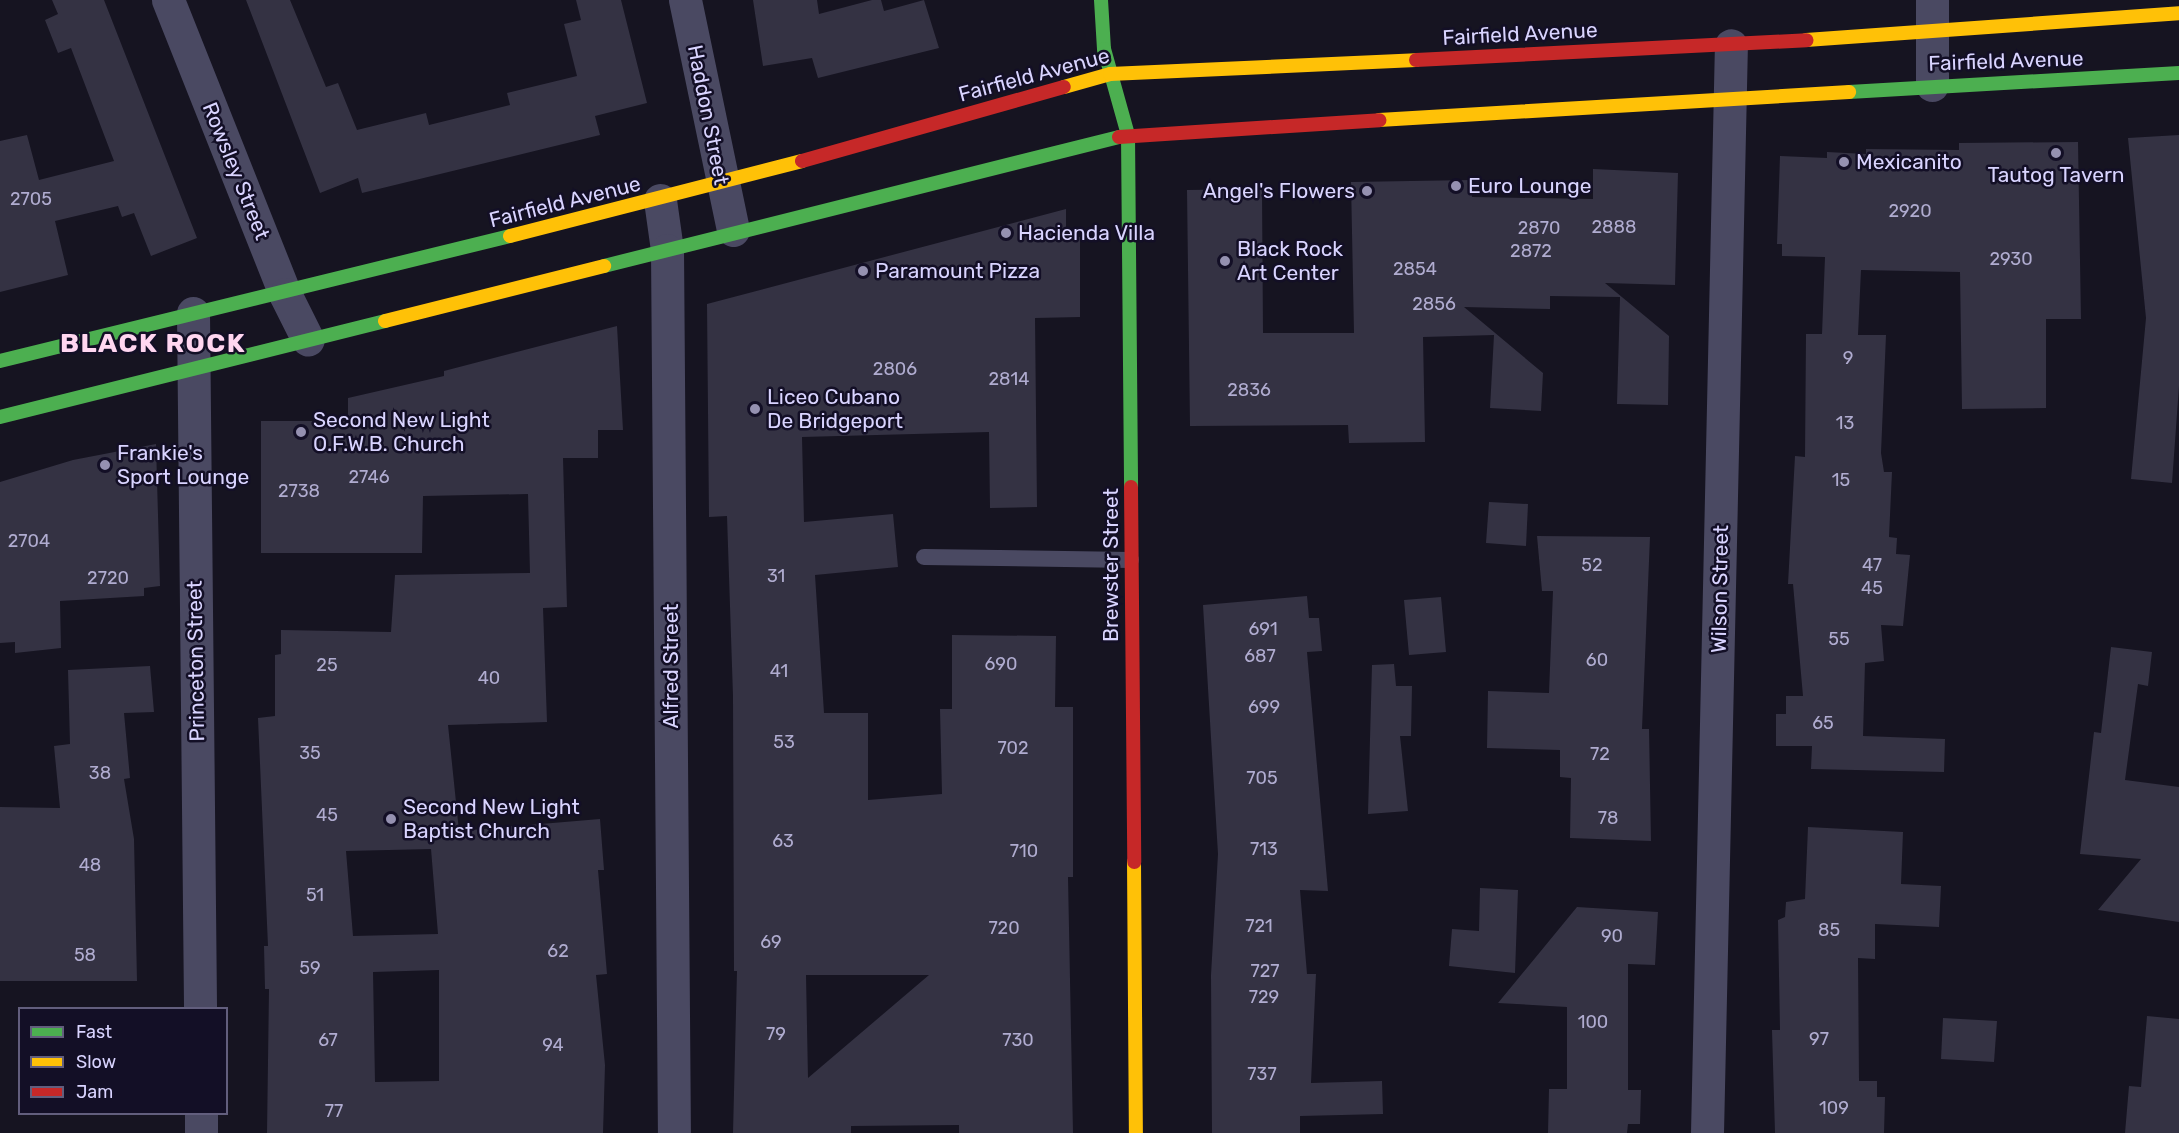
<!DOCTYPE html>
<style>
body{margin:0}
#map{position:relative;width:2179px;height:1133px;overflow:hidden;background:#161421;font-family:Rubik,sans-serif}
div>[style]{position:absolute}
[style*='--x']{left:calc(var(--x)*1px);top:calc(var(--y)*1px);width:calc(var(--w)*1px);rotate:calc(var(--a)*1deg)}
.building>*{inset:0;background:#343243}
.lane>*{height:16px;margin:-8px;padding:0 8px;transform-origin:8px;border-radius:8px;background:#4a4962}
.street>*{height:33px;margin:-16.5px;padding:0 16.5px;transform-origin:16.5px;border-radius:16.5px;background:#4a4962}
.fast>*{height:14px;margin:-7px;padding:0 7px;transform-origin:7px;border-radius:7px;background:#4caf50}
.slow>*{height:14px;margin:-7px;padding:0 7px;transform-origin:7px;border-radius:7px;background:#ffc107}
.jam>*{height:14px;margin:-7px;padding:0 7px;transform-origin:7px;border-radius:7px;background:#c62828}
.dots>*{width:16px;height:16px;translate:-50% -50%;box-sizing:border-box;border:3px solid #130f26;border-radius:50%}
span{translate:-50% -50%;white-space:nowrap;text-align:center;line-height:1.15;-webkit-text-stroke:5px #130f26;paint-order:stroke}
.number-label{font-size:18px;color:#b0acd0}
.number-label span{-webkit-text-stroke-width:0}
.street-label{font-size:21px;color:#d9d4ff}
.poi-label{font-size:21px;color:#d9d4ff}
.left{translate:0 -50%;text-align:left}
.right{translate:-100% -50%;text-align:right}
.district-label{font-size:27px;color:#ffd6f0;font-weight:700;letter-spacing:1.5px}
.legend{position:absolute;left:18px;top:1007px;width:210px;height:108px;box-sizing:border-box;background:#130f26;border:2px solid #625e7d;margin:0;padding:8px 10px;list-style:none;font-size:18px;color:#d9d4ff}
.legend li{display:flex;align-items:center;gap:12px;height:30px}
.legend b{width:30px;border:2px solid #625e7d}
</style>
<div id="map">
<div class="building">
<i style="clip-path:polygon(52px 0,104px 0,197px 238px,151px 256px,134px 213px,122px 217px,118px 206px,55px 221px,68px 275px,0 292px,0 141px,27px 135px,39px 180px,114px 161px,71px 48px,58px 53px,45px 20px,58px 14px)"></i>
<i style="clip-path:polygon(246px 0,290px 0,326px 87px,338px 83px,357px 130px,426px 113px,429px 125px,510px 105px,507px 93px,577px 76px,564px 24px,581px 20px,576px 0,621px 0,647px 103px,595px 116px,600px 135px,362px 193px,358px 178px,320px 193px)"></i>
<i style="clip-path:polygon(753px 0,817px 0,819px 14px,872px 0,881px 0,884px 11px,924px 0,939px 48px,818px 78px,812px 58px,763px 66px)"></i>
<i style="clip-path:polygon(2179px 135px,2179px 386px,2172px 483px,2131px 479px,2146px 318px,2128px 138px)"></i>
<i style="clip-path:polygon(2078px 142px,2081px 319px,2046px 319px,2046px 408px,1962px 409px,1960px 272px,1861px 270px,1858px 335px,1886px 335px,1881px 453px,1884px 472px,1892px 472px,1889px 537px,1897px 538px,1896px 554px,1910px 555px,1903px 626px,1881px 625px,1884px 661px,1865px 663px,1863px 736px,1945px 739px,1944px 772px,1811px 769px,1812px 746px,1776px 746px,1776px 714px,1786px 714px,1786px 696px,1803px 696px,1793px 584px,1788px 584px,1795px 456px,1805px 457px,1806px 334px,1822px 334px,1825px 257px,1782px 256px,1782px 244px,1777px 244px,1780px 156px,1827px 158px,1827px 152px,1866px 154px,1866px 149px,1959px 150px,1959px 143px)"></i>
<i style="clip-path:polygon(1593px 169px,1678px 173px,1675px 285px,1605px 283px,1669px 336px,1668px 405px,1617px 404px,1620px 297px,1550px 296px,1550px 309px,1464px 307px,1543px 373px,1541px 411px,1490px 408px,1494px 335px,1423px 337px,1425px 442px,1349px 443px,1348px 425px,1190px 426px,1187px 190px,1262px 189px,1263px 333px,1354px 333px,1351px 182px,1471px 180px,1472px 197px,1593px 199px)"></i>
<i style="clip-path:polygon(evenodd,1066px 209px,1066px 236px,1080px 237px,1080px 317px,1035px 318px,1037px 507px,990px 508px,989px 432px,802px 437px,804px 522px,893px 514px,898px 567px,815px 575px,824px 713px,868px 713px,868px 800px,942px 794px,940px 709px,952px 709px,952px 635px,1056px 636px,1055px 707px,1073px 707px,1073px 877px,1068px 877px,1073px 1133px,959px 1133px,959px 1125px,851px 1126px,851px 1133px,733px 1133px,737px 971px,734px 971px,733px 696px,727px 516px,709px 517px,707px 304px,1066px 209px,806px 975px,929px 975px,808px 1078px,806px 975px)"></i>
<i style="clip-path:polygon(evenodd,617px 326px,623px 430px,598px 430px,598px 458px,563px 458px,567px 607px,543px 608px,547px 722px,448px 725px,459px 831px,600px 819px,604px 870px,598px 870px,607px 974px,596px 975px,605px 1065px,603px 1133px,267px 1133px,269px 989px,265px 989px,264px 946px,268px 946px,258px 718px,275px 716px,275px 655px,281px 654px,281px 630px,391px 632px,395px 575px,530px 573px,528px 494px,423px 496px,422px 553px,261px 553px,261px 421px,348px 421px,348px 398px,444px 376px,444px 371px,617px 326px,431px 849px,438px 934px,353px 936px,346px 851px,431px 849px,617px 326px,439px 970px,439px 1081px,375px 1082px,373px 972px,439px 970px)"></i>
<i style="clip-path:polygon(156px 444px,160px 586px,144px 588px,144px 596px,60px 601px,61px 648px,15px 653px,15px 642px,0 643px,0 482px,73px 460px)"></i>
<i style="clip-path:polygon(1489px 502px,1528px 504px,1526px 546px,1486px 543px)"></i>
<i style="clip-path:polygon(1537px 536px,1650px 537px,1642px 729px,1649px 729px,1651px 841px,1570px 838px,1571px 778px,1560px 777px,1560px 750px,1487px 748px,1488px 691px,1549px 693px,1553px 591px,1542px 591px)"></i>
<i style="clip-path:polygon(1307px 596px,1309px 618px,1319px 618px,1322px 651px,1307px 652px,1328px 891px,1300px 890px,1307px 974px,1316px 974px,1311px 1083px,1382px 1081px,1383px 1114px,1300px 1116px,1300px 1133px,1212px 1133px,1211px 975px,1218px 854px,1203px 605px)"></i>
<i style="clip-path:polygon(1441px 597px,1446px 652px,1409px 655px,1404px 600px)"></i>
<i style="clip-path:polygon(2111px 647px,2152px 652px,2148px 686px,2138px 684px,2125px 780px,2179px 787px,2179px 922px,2098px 910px,2141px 859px,2080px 854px,2094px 732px,2101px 733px)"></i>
<i style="clip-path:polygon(1394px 664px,1396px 686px,1412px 686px,1411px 736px,1400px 736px,1408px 811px,1368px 814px,1372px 665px)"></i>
<i style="clip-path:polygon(150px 666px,154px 712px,124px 713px,130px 778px,124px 779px,134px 839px,137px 981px,0 981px,0 807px,60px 808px,54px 746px,70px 744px,68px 670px)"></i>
<i style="clip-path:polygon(1808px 827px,1903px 832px,1901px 884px,1941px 886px,1939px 927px,1875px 924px,1875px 959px,1858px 958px,1859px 1081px,1877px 1081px,1877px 1097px,1885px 1097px,1884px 1133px,1775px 1133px,1772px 1030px,1780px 1030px,1778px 920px,1785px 917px,1786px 902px,1805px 899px)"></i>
<i style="clip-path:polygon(1480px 888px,1518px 890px,1515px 973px,1449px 966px,1452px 929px,1479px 931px)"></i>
<i style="clip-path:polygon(1577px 907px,1658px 912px,1655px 965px,1628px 964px,1628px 1090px,1641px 1090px,1640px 1124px,1628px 1124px,1627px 1133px,1548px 1133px,1549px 1089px,1567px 1089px,1567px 1007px,1498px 1003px)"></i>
<i style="clip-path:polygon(2147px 1016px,2179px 1019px,2179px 1133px,2125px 1133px,2129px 1086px,2141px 1087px)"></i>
<i style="clip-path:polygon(1943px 1018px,1997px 1021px,1994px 1062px,1941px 1059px)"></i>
</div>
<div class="lane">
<i style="--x:924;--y:557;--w:207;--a:0.8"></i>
</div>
<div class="street">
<i style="--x:168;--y:0;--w:316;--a:68.3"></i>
<i style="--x:285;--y:294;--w:51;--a:63.4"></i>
<i style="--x:685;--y:0;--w:235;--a:78.2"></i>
<i style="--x:1932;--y:85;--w:85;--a:-90"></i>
<i style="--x:660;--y:200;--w:50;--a:82"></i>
<i style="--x:667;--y:250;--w:883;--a:89.55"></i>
<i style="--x:193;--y:313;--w:695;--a:89.42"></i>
<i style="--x:201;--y:1114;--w:19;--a:90"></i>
<i style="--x:1707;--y:1133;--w:1088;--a:-88.74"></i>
</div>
<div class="fast">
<i style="--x:1101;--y:0;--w:49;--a:86.5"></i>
<i style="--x:1104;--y:49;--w:89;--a:74.4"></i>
<i style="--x:1128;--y:135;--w:352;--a:89.5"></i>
<i style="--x:1849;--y:92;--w:331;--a:-3.3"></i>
<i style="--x:604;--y:266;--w:531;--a:-14.06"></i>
<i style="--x:0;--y:361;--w:525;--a:-13.77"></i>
<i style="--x:0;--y:417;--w:397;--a:-14"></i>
</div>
<div class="slow">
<i style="--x:1806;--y:40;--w:374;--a:-4.1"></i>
<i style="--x:1064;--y:87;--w:48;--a:-15.8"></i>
<i style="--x:1110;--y:74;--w:306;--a:-2.6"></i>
<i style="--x:1379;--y:120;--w:471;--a:-3.4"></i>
<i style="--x:510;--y:236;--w:301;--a:-14.4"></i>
<i style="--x:385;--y:321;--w:226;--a:-14.1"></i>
<i style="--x:1134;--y:862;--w:271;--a:89.6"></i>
</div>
<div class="jam">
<i style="--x:1416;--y:60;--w:391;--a:-2.9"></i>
<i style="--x:1119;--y:137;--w:261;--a:-3.7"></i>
<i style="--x:802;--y:161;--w:272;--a:-15.8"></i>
<i style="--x:1131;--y:487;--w:375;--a:89.5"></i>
</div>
<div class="dots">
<i style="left:2056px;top:153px;background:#9591b1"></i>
<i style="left:1844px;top:162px;background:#9591b1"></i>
<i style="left:1456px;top:186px;background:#9591b1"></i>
<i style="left:1367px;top:191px;background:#9591b1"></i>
<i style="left:1006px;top:233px;background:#9591b1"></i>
<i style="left:1225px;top:261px;background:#9591b1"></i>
<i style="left:863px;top:271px;background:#9591b1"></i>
<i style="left:755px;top:409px;background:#9591b1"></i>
<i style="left:301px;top:432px;background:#9591b1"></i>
<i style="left:105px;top:465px;background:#9591b1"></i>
<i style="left:391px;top:819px;background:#9591b1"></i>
</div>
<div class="number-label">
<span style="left:31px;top:199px">2705</span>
<span style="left:1910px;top:211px">2920</span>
<span style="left:1614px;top:227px">2888</span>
<span style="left:1539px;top:228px">2870</span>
<span style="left:1531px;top:251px">2872</span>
<span style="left:2011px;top:259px">2930</span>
<span style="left:1415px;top:269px">2854</span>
<span style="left:1434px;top:304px">2856</span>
<span style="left:1848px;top:358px">9</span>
<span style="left:895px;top:369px">2806</span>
<span style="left:1009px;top:379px">2814</span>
<span style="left:1249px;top:390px">2836</span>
<span style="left:1845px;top:423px">13</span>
<span style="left:369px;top:477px">2746</span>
<span style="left:1841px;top:480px">15</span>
<span style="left:299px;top:491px">2738</span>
<span style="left:29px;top:541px">2704</span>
<span style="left:1592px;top:565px">52</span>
<span style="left:1872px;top:565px">47</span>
<span style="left:776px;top:576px">31</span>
<span style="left:108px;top:578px">2720</span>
<span style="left:1872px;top:588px">45</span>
<span style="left:1263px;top:629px">691</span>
<span style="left:1839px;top:639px">55</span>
<span style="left:1260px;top:656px">687</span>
<span style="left:1597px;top:660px">60</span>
<span style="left:1001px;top:664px">690</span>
<span style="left:327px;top:665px">25</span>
<span style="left:779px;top:671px">41</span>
<span style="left:489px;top:678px">40</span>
<span style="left:1264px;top:707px">699</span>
<span style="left:1823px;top:723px">65</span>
<span style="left:784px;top:742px">53</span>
<span style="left:1013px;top:748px">702</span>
<span style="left:310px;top:753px">35</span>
<span style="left:1600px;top:754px">72</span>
<span style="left:100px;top:773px">38</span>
<span style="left:1262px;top:778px">705</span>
<span style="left:327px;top:815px">45</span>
<span style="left:1608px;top:818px">78</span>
<span style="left:783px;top:841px">63</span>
<span style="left:1264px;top:849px">713</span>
<span style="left:1024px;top:851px">710</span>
<span style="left:90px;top:865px">48</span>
<span style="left:315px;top:895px">51</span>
<span style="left:1259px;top:926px">721</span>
<span style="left:1004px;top:928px">720</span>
<span style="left:1829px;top:930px">85</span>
<span style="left:1612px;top:936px">90</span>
<span style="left:771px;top:942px">69</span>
<span style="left:558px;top:951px">62</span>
<span style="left:85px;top:955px">58</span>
<span style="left:310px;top:968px">59</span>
<span style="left:1265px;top:971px">727</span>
<span style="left:1264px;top:997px">729</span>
<span style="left:1593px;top:1022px">100</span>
<span style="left:776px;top:1034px">79</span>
<span style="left:1819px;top:1039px">97</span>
<span style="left:328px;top:1040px">67</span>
<span style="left:1018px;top:1040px">730</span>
<span style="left:553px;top:1045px">94</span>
<span style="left:1262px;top:1074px">737</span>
<span style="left:1834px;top:1108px">109</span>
<span style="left:334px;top:1111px">77</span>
</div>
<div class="street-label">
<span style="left:1520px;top:34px;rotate:-3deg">Fairfield Avenue</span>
<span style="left:2006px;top:61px;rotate:-2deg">Fairfield Avenue</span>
<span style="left:1034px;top:75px;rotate:-15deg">Fairfield Avenue</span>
<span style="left:708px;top:115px;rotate:79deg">Haddon Street</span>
<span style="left:236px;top:171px;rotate:68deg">Rowsley Street</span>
<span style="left:565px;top:202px;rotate:-14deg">Fairfield Avenue</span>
<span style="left:1111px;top:565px;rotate:-90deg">Brewster Street</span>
<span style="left:1720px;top:589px;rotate:-89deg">Wilson Street</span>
<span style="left:196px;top:661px;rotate:-91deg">Princeton Street</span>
<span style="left:671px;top:666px;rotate:-90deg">Alfred Street</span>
</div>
<div class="poi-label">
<span class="left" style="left:1856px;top:162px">Mexicanito</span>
<span style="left:2056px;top:175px">Tautog Tavern</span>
<span class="left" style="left:1468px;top:186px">Euro Lounge</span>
<span class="right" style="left:1355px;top:191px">Angel's Flowers</span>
<span class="left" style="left:1018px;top:233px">Hacienda Villa</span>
<span class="left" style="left:1237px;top:261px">Black Rock<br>Art Center</span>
<span class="left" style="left:875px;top:271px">Paramount Pizza</span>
<span class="left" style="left:767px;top:409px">Liceo Cubano<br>De Bridgeport</span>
<span class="left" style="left:313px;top:432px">Second New Light<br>O.F.W.B. Church</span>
<span class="left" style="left:117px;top:465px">Frankie's<br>Sport Lounge</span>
<span class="left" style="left:403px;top:819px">Second New Light<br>Baptist Church</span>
</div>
<div class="district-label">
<span style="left:153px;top:344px">BLACK ROCK</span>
</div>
<ul class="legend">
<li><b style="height:8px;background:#4caf50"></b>Fast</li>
<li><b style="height:8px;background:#ffc107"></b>Slow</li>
<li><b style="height:8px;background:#c62828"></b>Jam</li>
</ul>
</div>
